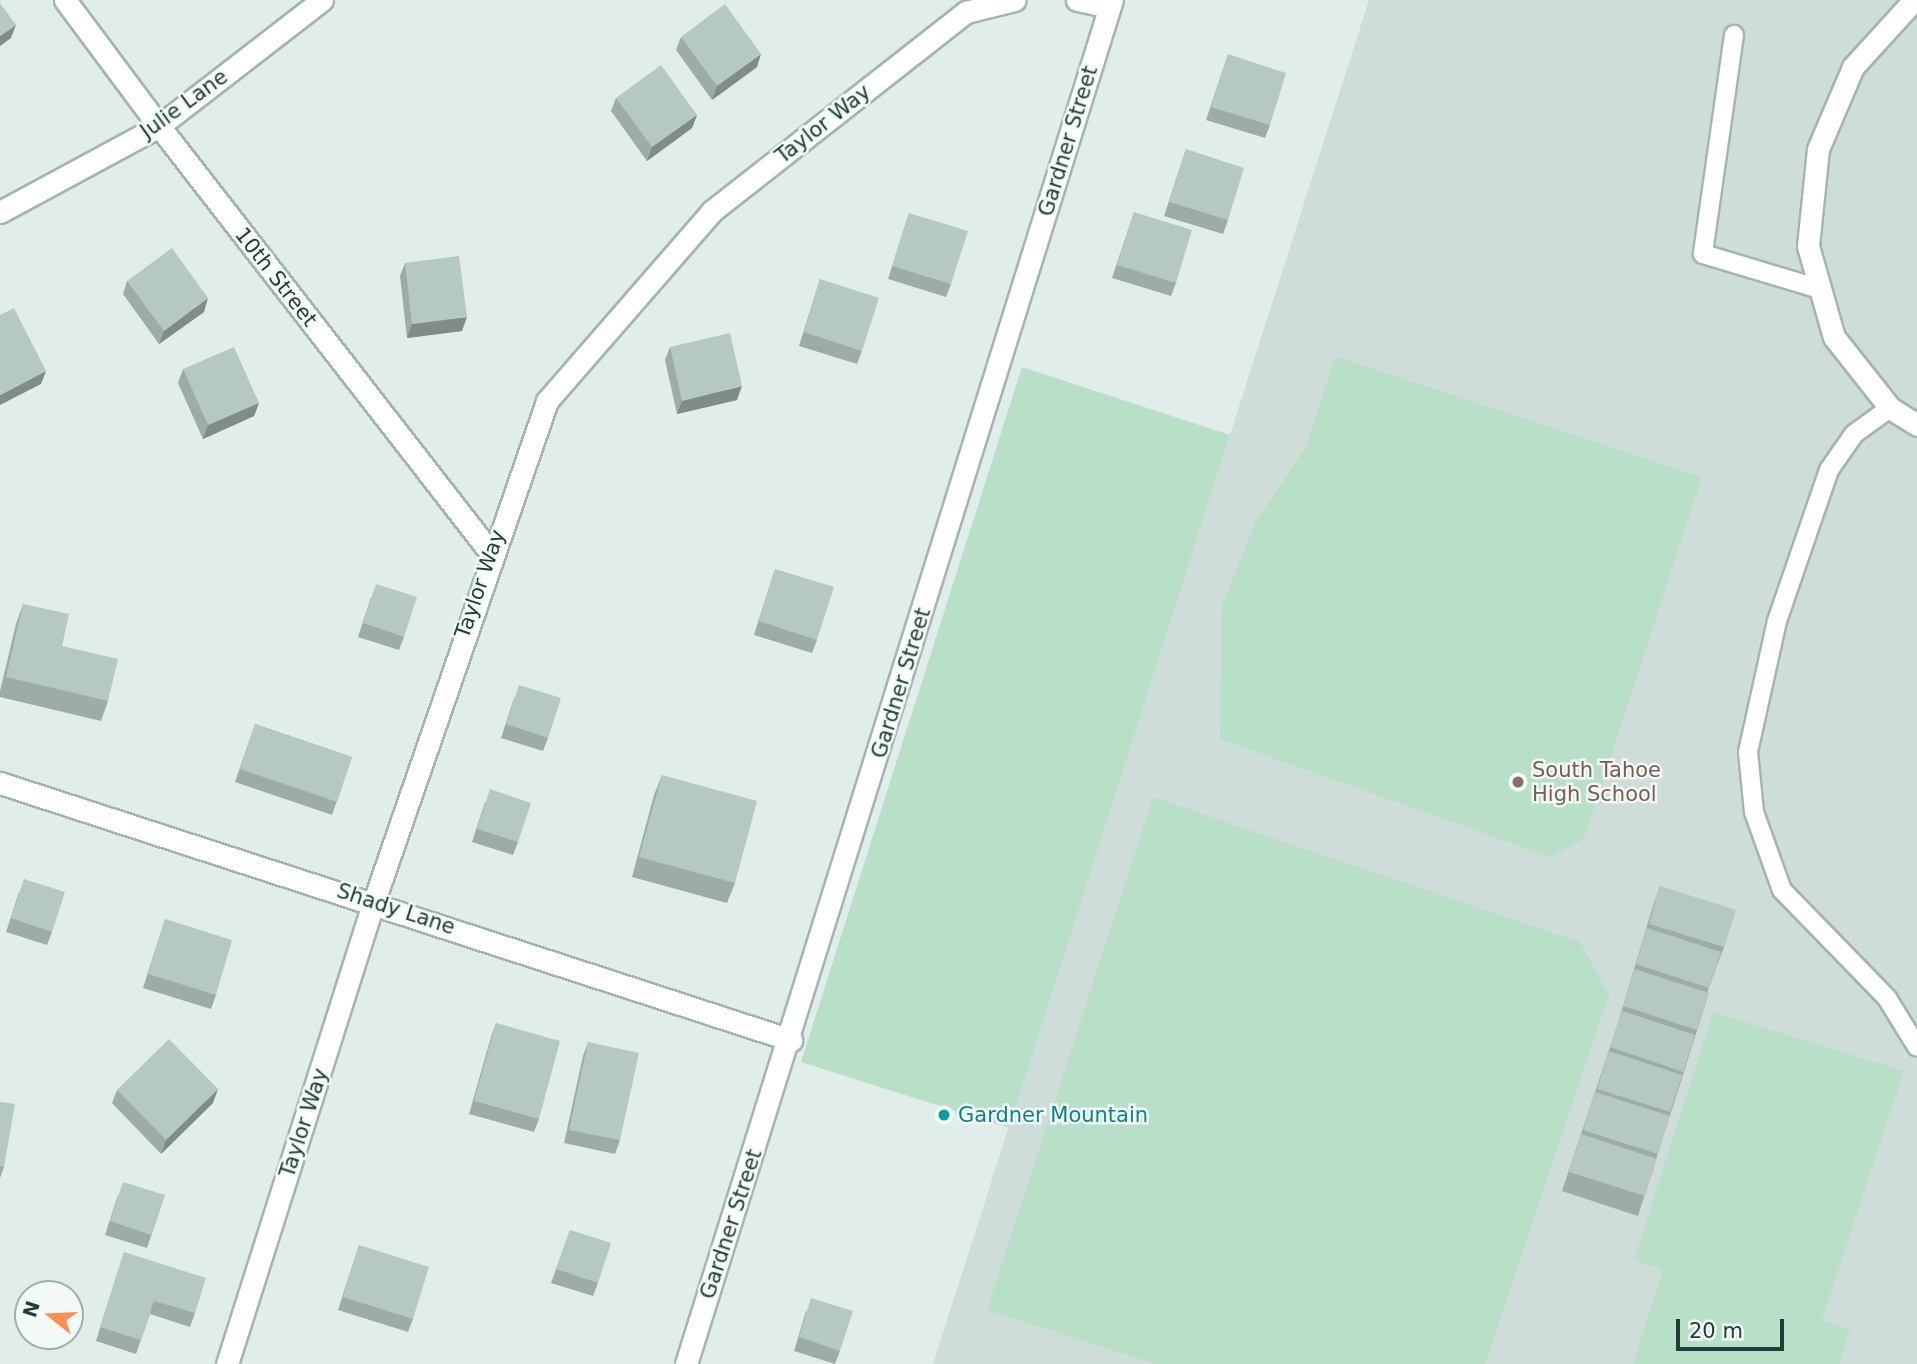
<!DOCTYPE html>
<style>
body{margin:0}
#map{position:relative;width:1917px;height:1364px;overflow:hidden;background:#e1ede9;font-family:"DejaVu Sans",sans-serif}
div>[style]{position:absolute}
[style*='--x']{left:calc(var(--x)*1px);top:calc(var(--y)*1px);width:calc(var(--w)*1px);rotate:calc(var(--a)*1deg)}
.built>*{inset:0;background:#cfddd8}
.green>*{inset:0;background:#b8e0c8}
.roads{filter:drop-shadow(2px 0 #a3b5b1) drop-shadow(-2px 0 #a3b5b1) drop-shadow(0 2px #a3b5b1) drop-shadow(0 -2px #a3b5b1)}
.service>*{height:18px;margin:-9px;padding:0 9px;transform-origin:9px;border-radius:9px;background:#fff}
.minor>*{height:21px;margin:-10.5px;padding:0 10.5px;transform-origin:10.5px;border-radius:10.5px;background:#fff}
.tertiary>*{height:21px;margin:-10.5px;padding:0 10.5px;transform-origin:10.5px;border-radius:10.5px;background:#fff}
.wall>*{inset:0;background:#9daca7}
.shaded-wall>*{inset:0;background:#7f8c88}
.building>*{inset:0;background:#b6c8c2}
.dots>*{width:19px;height:19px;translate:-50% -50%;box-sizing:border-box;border:4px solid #f2f9f6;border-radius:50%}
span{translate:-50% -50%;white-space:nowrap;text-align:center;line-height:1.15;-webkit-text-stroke:5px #f2f9f6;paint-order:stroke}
.street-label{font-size:21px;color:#203f3a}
.education-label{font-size:21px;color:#785e54}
.left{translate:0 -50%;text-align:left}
.culture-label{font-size:21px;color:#0d838f}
.north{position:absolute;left:14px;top:1280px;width:70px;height:70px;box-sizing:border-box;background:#f2f9f6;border:2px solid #9eafab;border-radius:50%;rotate:288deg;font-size:19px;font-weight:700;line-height:28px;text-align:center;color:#203f3a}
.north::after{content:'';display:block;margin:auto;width:24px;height:32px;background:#fc8f50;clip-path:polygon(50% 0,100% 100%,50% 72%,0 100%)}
.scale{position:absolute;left:1676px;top:1319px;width:108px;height:32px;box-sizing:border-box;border:4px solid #203f3a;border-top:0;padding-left:9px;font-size:21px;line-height:24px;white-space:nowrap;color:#203f3a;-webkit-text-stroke:5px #f2f9f6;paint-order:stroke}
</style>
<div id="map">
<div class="built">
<i style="clip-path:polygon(1369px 0,1917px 0,1917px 1364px,933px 1364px)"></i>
</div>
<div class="green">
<i style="clip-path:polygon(1335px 356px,1702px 477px,1584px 839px,1550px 857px,1220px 739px,1222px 606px,1256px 521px,1306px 447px)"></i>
<i style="clip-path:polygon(1022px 367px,1230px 435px,1009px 1128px,801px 1062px)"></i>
<i style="clip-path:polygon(1153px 797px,1580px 942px,1609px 995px,1485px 1364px,1155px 1364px,987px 1310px)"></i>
<i style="clip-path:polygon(1713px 1012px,1904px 1071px,1822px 1320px,1850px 1330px,1839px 1364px,1633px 1364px,1663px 1270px,1634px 1260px)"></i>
</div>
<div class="roads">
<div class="service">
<i style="--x:1734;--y:35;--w:221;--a:98.1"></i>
<i style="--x:1703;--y:254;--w:122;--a:16.7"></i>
<i style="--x:1890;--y:408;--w:44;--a:144.2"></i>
<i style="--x:1854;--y:434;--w:44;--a:124.8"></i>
<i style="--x:1829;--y:470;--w:160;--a:109"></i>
<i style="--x:1777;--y:621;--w:134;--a:102.5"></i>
<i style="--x:1748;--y:752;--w:60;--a:84.3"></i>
<i style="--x:1754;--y:812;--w:83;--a:70.3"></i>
<i style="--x:1782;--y:890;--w:151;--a:45.8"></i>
<i style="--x:1887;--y:998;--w:57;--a:58.5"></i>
</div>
<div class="minor">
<i style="--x:1077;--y:0;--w:33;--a:12"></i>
<i style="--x:1914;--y:0;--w:91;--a:132.3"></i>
<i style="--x:1853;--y:67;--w:89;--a:113.1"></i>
<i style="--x:1818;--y:149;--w:98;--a:95.9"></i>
<i style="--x:1808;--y:246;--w:95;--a:74.1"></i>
<i style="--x:1834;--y:337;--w:90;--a:51.7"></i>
<i style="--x:1890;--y:408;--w:32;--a:32"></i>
<i style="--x:159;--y:126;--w:539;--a:52.15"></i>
<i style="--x:0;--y:783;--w:832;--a:18"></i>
<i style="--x:227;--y:1364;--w:486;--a:-72.4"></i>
<i style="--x:374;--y:901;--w:529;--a:-70.91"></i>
<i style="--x:547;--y:401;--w:252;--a:-49"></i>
<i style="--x:712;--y:211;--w:323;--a:-38.1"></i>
<i style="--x:966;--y:12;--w:50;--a:-13.8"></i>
<i style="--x:686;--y:1364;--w:1429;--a:-72.66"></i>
</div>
<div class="tertiary">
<i style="--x:65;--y:0;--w:157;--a:53.3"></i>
<i style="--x:0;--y:212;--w:181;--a:-28.4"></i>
<i style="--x:159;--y:126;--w:206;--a:-37.7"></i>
</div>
</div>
<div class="wall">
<i style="clip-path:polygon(681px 37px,757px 67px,712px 100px,676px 50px)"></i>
<i style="clip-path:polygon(1228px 54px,1270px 125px,1265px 138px,1206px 120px)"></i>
<i style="clip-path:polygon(616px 98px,697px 115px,692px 128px,647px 161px,611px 111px)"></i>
<i style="clip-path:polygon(1186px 149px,1228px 220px,1223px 234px,1164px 216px)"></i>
<i style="clip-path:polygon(1134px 212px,1176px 283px,1171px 296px,1112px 278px)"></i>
<i style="clip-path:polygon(909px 213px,951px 284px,946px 297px,888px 279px)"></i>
<i style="clip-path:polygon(405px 263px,462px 331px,407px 338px,400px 276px)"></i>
<i style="clip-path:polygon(820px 279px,862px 351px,857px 364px,799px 346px)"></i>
<i style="clip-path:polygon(127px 281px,204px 312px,159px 344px,123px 294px)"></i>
<i style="clip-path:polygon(670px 347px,737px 400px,677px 414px,665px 360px)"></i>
<i style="clip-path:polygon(183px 369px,259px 403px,254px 416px,203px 439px,178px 383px)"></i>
<i style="clip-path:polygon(775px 569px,817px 640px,812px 653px,754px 635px)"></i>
<i style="clip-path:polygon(371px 597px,404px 637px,399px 650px,358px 637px)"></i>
<i style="clip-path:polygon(23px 604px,108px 701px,101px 721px,0 697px,0 691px,16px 624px)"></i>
<i style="clip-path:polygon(514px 698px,548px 738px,543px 751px,501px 738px)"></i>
<i style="clip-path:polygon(255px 724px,352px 757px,332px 815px,235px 782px)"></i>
<i style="clip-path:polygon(662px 775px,735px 883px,727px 903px,632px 877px,654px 795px)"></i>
<i style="clip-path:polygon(485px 802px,518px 842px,513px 855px,472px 842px)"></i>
<i style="clip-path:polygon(1660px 886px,1724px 947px,1707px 993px,1709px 993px,1638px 1216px,1562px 1191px,1617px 1026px,1653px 906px)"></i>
<i style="clip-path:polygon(19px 892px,52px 932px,47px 945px,6px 932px)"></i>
<i style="clip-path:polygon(165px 919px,216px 995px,211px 1009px,143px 988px)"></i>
<i style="clip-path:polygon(496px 1023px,539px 1119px,534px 1132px,469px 1114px,491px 1037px)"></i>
<i style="clip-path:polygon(588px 1042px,620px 1140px,615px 1154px,564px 1143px,583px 1056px)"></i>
<i style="clip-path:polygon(117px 1090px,213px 1103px,161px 1154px,112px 1103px)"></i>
<i style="clip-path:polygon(0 1102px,4px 1167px,0 1178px)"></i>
<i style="clip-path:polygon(118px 1195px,165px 1195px,147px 1248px,105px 1235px)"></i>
<i style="clip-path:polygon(570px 1230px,598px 1283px,593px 1296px,551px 1283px)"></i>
<i style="clip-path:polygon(359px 1245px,413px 1319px,408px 1332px,338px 1310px)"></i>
<i style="clip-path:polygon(124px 1252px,195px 1313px,190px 1327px,150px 1314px,136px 1354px,96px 1341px)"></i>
<i style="clip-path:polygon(806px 1311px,840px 1351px,835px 1364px,794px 1351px)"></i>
</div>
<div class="shaded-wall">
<i style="clip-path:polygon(16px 25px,11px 38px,0 46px,0 36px)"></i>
<i style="clip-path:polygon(761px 54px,757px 67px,712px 100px,717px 86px)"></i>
<i style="clip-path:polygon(697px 115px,692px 128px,647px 161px,652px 147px)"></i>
<i style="clip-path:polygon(208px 298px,204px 312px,159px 344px,164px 331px)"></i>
<i style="clip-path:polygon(467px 317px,462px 331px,407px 338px,412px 324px)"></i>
<i style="clip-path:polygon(46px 371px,41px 384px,0 405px,0 395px)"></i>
<i style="clip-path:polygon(742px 386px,737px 400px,677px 414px,682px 401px)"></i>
<i style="clip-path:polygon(259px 403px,254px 416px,203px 439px,208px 425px)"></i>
<i style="clip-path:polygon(218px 1089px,213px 1103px,161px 1154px,166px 1140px)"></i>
</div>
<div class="building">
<i style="clip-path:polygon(0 3px,16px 25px,0 36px)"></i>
<i style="clip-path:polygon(725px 4px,761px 54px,717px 86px,681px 37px)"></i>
<i style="clip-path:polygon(1228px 54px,1286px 73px,1270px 125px,1211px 107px)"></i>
<i style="clip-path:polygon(661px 65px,697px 115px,652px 147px,616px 98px)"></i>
<i style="clip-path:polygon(1186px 149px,1244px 168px,1228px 220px,1169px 202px)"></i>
<i style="clip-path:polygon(1134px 212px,1192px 230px,1176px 283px,1117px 265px)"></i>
<i style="clip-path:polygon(909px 213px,968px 231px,951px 284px,892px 266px)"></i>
<i style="clip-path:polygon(172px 248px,208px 298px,164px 331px,127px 281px)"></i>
<i style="clip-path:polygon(459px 256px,467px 317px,412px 324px,405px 263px)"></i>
<i style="clip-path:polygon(820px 279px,879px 298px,862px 351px,804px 332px)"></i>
<i style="clip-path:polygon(14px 308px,46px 371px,0 395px,0 315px)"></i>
<i style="clip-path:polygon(730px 333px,742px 386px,682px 401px,670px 347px)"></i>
<i style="clip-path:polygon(234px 347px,259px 403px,208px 425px,183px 369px)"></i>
<i style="clip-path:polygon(775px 569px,834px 587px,817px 640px,759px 621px)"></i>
<i style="clip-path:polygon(376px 584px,417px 597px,404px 637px,363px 623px)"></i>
<i style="clip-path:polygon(23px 604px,69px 614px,62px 646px,118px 659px,108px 701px,6px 677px)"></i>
<i style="clip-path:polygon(519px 685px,561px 698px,548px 738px,506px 724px)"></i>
<i style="clip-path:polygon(255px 724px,352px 757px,337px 802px,240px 769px)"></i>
<i style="clip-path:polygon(662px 775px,757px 801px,735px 883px,639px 857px)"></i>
<i style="clip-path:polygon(490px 789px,531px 803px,518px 842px,477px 829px)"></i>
<i style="clip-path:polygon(24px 879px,65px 892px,52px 932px,11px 918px)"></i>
<i style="clip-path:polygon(1660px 886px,1736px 910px,1724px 947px,1649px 924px)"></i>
<i style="clip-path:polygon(165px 919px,232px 940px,216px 995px,148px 974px)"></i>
<i style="clip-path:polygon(1647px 928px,1721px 952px,1709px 988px,1636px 964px)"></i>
<i style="clip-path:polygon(1635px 969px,1709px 993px,1697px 1030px,1623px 1006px)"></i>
<i style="clip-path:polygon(1622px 1011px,1695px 1035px,1683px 1072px,1610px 1047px)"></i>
<i style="clip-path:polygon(496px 1023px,560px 1041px,539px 1119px,474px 1101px)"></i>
<i style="clip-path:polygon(169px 1039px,218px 1089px,166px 1140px,117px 1090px)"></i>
<i style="clip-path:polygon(588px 1042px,639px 1053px,620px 1140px,569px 1130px)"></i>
<i style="clip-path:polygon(1609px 1051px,1682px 1075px,1670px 1112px,1597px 1089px)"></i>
<i style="clip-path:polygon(1595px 1092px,1670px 1116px,1658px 1154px,1583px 1130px)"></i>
<i style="clip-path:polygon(0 1102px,15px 1104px,4px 1167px,0 1166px)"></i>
<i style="clip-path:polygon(1581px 1134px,1657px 1159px,1645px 1196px,1569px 1172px)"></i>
<i style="clip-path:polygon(123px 1182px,165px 1195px,151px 1235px,110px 1221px)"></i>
<i style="clip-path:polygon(570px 1230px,611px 1243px,598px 1283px,556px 1269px)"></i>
<i style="clip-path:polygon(359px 1245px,429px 1267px,413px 1319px,343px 1297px)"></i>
<i style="clip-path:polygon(124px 1252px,206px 1278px,195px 1313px,154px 1301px,141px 1340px,100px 1327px)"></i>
<i style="clip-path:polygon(811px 1298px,853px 1311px,840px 1351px,799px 1337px)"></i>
</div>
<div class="dots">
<i style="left:1518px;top:782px;background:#8d6e63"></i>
<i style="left:944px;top:1115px;background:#0f9aa8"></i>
</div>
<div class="street-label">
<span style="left:184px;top:104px;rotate:-36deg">Julie Lane</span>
<span style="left:823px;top:124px;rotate:-38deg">Taylor Way</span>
<span style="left:1068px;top:141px;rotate:-73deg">Gardner Street</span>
<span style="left:276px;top:277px;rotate:52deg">10th Street</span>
<span style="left:480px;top:584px;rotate:-71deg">Taylor Way</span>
<span style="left:901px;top:683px;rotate:-73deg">Gardner Street</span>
<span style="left:396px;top:909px;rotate:18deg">Shady Lane</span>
<span style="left:304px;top:1123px;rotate:-72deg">Taylor Way</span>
<span style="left:731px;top:1224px;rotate:-72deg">Gardner Street</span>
</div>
<div class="education-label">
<span class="left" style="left:1532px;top:782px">South Tahoe<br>High School</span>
</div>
<div class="culture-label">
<span class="left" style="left:958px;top:1115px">Gardner Mountain</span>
</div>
<div class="north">N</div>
<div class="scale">20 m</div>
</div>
